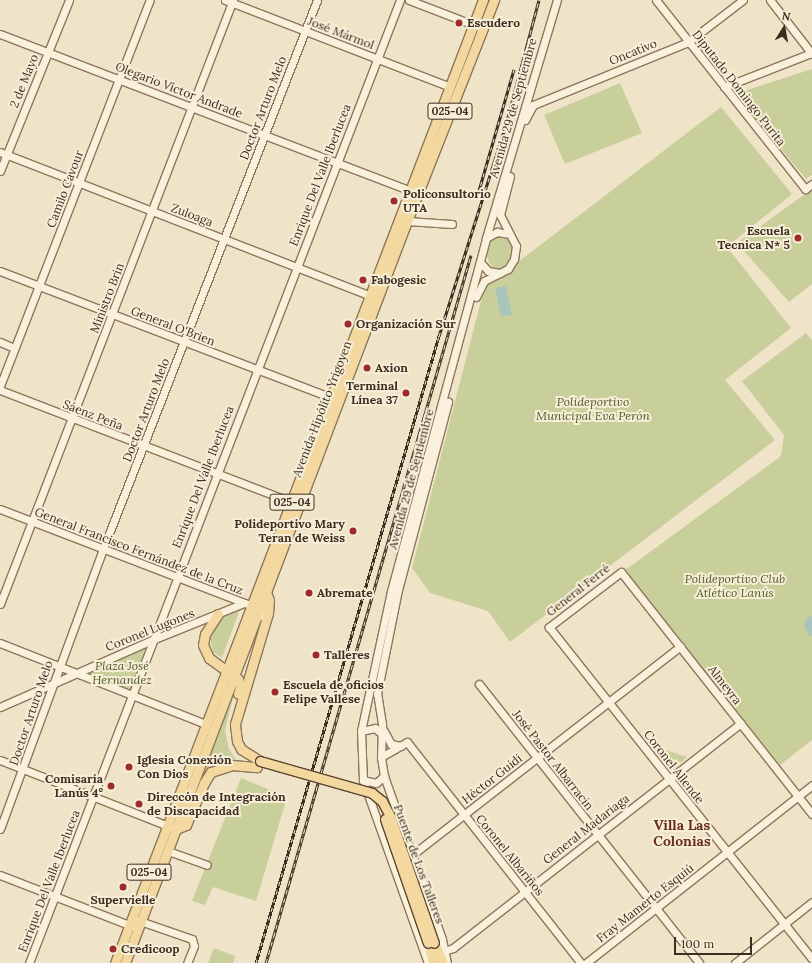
<!DOCTYPE html>
<meta charset="utf-8">
<style>
body{margin:0}
#map{position:relative;width:812px;height:963px;overflow:hidden;background:#f0e4c8;font-family:Lora,serif}
div>[style]{position:absolute}
[style*='--x']{left:calc(var(--x)*1px);top:calc(var(--y)*1px);width:calc(var(--w)*1px);rotate:calc(var(--a)*1deg)}
.green>*{inset:0;background:#c9cf9b}
.water>*{inset:0;background:#a9c4bc}
.roads{filter:drop-shadow(1px 0 #8d765c) drop-shadow(-1px 0 #8d765c) drop-shadow(0 1px #8d765c) drop-shadow(0 -1px #8d765c)}
.minor>*{height:7px;margin:-3.5px;padding:0 3.5px;transform-origin:3.5px;border-radius:3.5px;background:#faf1dc}
.major>*{height:9px;margin:-4.5px;padding:0 4.5px;transform-origin:4.5px;border-radius:4.5px;background:#f3d9a0}
.rail>*{height:3px;margin-top:-1.5px;transform-origin:0;background:repeating-linear-gradient(90deg,#f7eed8 0 4.5px,#3d2e20 0 9px);box-sizing:border-box;border-block:1px solid #3d2e20}
.bridges{filter:drop-shadow(1px 0 #5b4430) drop-shadow(-1px 0 #5b4430) drop-shadow(0 1px #5b4430) drop-shadow(0 -1px #5b4430)}
.major-bridge>*{height:9px;margin:-4.5px;padding:0 4.5px;transform-origin:4.5px;border-radius:4.5px;background:#f3d9a0}
.dots>*{width:11px;height:11px;translate:-50% -50%;box-sizing:border-box;border:2px solid #f7eed8;border-radius:50%}
span{translate:-50% -50%;white-space:nowrap;text-align:center;line-height:1.15;-webkit-text-stroke:4px #f7eed8;paint-order:stroke}
.shield-label span{padding:1px 3px;background:#f7eed8;border:1px solid;border-radius:3px;-webkit-text-stroke-width:0}
.shield-label{font-size:11px;color:#3d2e20;font-weight:700}
.poi-label{font-size:12px;color:#3d2e20;font-weight:700}
.left{translate:0 -50%;text-align:left}
.right{translate:-100% -50%;text-align:right}
.street-label{font-size:12px;color:#3d2e20}
.park-label{font-size:12px;color:#4d5a26;font-style:italic}
.quarter-label{font-size:14px;color:#6b2e1e;font-weight:700}
.north{position:absolute;left:764px;top:8px;width:40px;height:40px;-webkit-text-stroke:3px #f7eed8;paint-order:stroke;rotate:11deg;font-size:11px;font-weight:700;line-height:16px;text-align:center;color:#3d2e20}
.north::after{content:'';display:block;margin:auto;width:14px;height:18px;background:#3d2e20;clip-path:polygon(50% 0,100% 100%,50% 72%,0 100%)}
.scale{position:absolute;left:674px;top:937px;width:78px;height:18px;box-sizing:border-box;border:2px solid #3d2e20;border-top:0;padding-left:5px;font-size:12px;line-height:14px;white-space:nowrap;color:#3d2e20;-webkit-text-stroke:3px #f7eed8;paint-order:stroke}
</style>
<div id="map">
<div class="green">
<i style="clip-path:polygon(812px 69px,812px 175px,806px 179px,735px 94px)"></i>
<i style="clip-path:polygon(620px 83px,642px 133px,565px 164px,544px 115px)"></i>
<i style="clip-path:polygon(721px 107px,792px 194px,727px 247px,791px 328px,725px 380px,775px 440px,510px 642px,488px 611px,430px 593px,412px 568px,484px 289px,489px 282px,510px 272px,518px 262px)"></i>
<i style="clip-path:polygon(812px 189px,812px 284px,789px 302px,737px 243px)"></i>
<i style="clip-path:polygon(497px 236px,505px 236px,513px 244px,508px 265px,502px 269px,495px 269px,489px 263px,487px 256px,491px 241px)"></i>
<i style="clip-path:polygon(806px 333px,812px 340px,812px 740px,780px 765px,624px 571px,781px 456px,784px 435px,742px 381px)"></i>
<i style="clip-path:polygon(237px 610px,239px 612px,222px 658px,213px 652px,210px 639px,222px 616px)"></i>
<i style="clip-path:polygon(146px 647px,130px 690px,87px 673px)"></i>
<i style="clip-path:polygon(235px 689px,225px 730px,229px 749px,237px 761px,218px 766px,190px 805px)"></i>
<i style="clip-path:polygon(650px 745px,687px 757px,670px 772px)"></i>
<i style="clip-path:polygon(241px 778px,287px 797px,256px 901px,213px 887px,205px 905px,192px 901px)"></i>
<i style="clip-path:polygon(214px 948px,235px 956px,233px 963px,208px 963px)"></i>
</div>
<div class="water">
<i style="clip-path:polygon(506px 286px,512px 315px,501px 316px,495px 288px)"></i>
<i style="clip-path:polygon(812px 616px,812px 636px,810px 636px,804px 627px,807px 618px)"></i>
</div>
<div class="roads">
<div class="minor">
<i style="--x:225;--y:0;--w:241;--a:21.1"></i>
<i style="--x:409;--y:0;--w:78;--a:21"></i>
<i style="--x:656;--y:0;--w:241;--a:51.7"></i>
<i style="--x:805;--y:189;--w:9;--a:-36"></i>
<i style="--x:770;--y:0;--w:68;--a:52.1"></i>
<i style="--x:0;--y:34;--w:443;--a:20.9"></i>
<i style="--x:724;--y:87;--w:93;--a:-21.3"></i>
<i style="--x:533;--y:105;--w:167;--a:-22.1"></i>
<i style="--x:688;--y:42;--w:69;--a:-37.4"></i>
<i style="--x:525;--y:120;--w:17;--a:-62"></i>
<i style="--x:0;--y:152;--w:400;--a:21.2"></i>
<i style="--x:0;--y:171;--w:184;--a:-68"></i>
<i style="--x:407;--y:221;--w:45;--a:3.8"></i>
<i style="--x:486;--y:238;--w:13;--a:-29"></i>
<i style="--x:497;--y:232;--w:12;--a:9"></i>
<i style="--x:480;--y:262;--w:12;--a:48"></i>
<i style="--x:488;--y:271;--w:12;--a:9"></i>
<i style="--x:0;--y:271;--w:360;--a:20.9"></i>
<i style="--x:476;--y:297;--w:18;--a:-63"></i>
<i style="--x:484;--y:281;--w:27;--a:-27"></i>
<i style="--x:508;--y:269;--w:12;--a:-59"></i>
<i style="--x:514;--y:259;--w:13;--a:-81"></i>
<i style="--x:516;--y:246;--w:35;--a:-117"></i>
<i style="--x:500;--y:215;--w:40;--a:-75.6"></i>
<i style="--x:0;--y:342;--w:15;--a:23"></i>
<i style="--x:0;--y:386;--w:414;--a:-68.8"></i>
<i style="--x:0;--y:390;--w:313;--a:21"></i>
<i style="--x:0;--y:509;--w:268;--a:21"></i>
<i style="--x:250;--y:605;--w:21;--a:41"></i>
<i style="--x:0;--y:604;--w:647;--a:-68.91"></i>
<i style="--x:0;--y:643;--w:221;--a:21.5"></i>
<i style="--x:479;--y:684;--w:355;--a:51.7"></i>
<i style="--x:0;--y:707;--w:166;--a:-23.8"></i>
<i style="--x:152;--y:640;--w:99;--a:-21.9"></i>
<i style="--x:361;--y:731;--w:14;--a:-12"></i>
<i style="--x:375;--y:728;--w:11;--a:41"></i>
<i style="--x:384;--y:731;--w:15;--a:62"></i>
<i style="--x:391;--y:744;--w:10;--a:11"></i>
<i style="--x:381;--y:757;--w:30;--a:-30"></i>
<i style="--x:407;--y:742;--w:281;--a:51.8"></i>
<i style="--x:0;--y:760;--w:184;--a:21.4"></i>
<i style="--x:363;--y:780;--w:13;--a:13"></i>
<i style="--x:376;--y:783;--w:11;--a:-41"></i>
<i style="--x:812;--y:814;--w:308;--a:-128.3"></i>
<i style="--x:621;--y:572;--w:91;--a:142.6"></i>
<i style="--x:549;--y:627;--w:424;--a:51.6"></i>
<i style="--x:0;--y:829;--w:298;--a:-69.8"></i>
<i style="--x:103;--y:549;--w:589;--a:-68.7"></i>
<i style="--x:168;--y:851;--w:41;--a:19.7"></i>
<i style="--x:412;--y:855;--w:340;--a:-37.9"></i>
<i style="--x:0;--y:875;--w:144;--a:21.2"></i>
<i style="--x:137;--y:920;--w:58;--a:19.1"></i>
<i style="--x:192;--y:939;--w:7;--a:74"></i>
<i style="--x:194;--y:946;--w:18;--a:112"></i>
<i style="--x:444;--y:951;--w:9;--a:-18"></i>
<i style="--x:453;--y:948;--w:365;--a:-38"></i>
<i style="--x:29;--y:963;--w:1032;--a:-68.93"></i>
<i style="--x:428;--y:963;--w:194;--a:-109.6"></i>
<i style="--x:363;--y:780;--w:49;--a:-92.3"></i>
<i style="--x:361;--y:731;--w:143;--a:-77.9"></i>
<i style="--x:391;--y:591;--w:366;--a:-74.9"></i>
<i style="--x:486;--y:238;--w:248;--a:-73.4"></i>
<i style="--x:447;--y:963;--w:25;--a:-102"></i>
<i style="--x:442;--y:939;--w:173;--a:-109.6"></i>
<i style="--x:384;--y:776;--w:19;--a:-99"></i>
<i style="--x:381;--y:757;--w:33;--a:-88"></i>
<i style="--x:382;--y:724;--w:30;--a:-99"></i>
<i style="--x:377;--y:694;--w:106;--a:-78.6"></i>
<i style="--x:398;--y:590;--w:195;--a:-75.1"></i>
<i style="--x:586;--y:963;--w:288;--a:-38.2"></i>
<i style="--x:735;--y:963;--w:98;--a:-38.4"></i>
</div>
<div class="major">
<i style="--x:218;--y:614;--w:24;--a:123"></i>
<i style="--x:205;--y:634;--w:11;--a:100"></i>
<i style="--x:203;--y:645;--w:14;--a:65"></i>
<i style="--x:209;--y:658;--w:36;--a:36"></i>
<i style="--x:238;--y:679;--w:8;--a:76"></i>
<i style="--x:240;--y:687;--w:7;--a:106"></i>
<i style="--x:260;--y:761;--w:22;--a:-148"></i>
<i style="--x:241;--y:749;--w:9;--a:-117"></i>
<i style="--x:237;--y:741;--w:17;--a:-97"></i>
<i style="--x:235;--y:724;--w:116;--a:-73.4"></i>
<i style="--x:268;--y:613;--w:13;--a:-86"></i>
<i style="--x:269;--y:600;--w:9;--a:-111"></i>
<i style="--x:176;--y:829;--w:11;--a:-22"></i>
<i style="--x:186;--y:825;--w:46;--a:-66.8"></i>
<i style="--x:204;--y:783;--w:13;--a:-58"></i>
<i style="--x:211;--y:772;--w:22;--a:-18"></i>
<i style="--x:232;--y:765;--w:25;--a:5"></i>
<i style="--x:428;--y:943;--w:21;--a:76"></i>
<i style="--x:434;--y:943;--w:22;--a:66"></i>
<i style="--x:115;--y:963;--w:1031;--a:-69.09"></i>
<i style="--x:125;--y:963;--w:794;--a:-69.19"></i>
<i style="--x:407;--y:221;--w:238;--a:-68.5"></i>
</div>
</div>
<div class="rail">
<i style="--x:478;--y:194;--w:130;--a:-73.9"></i>
<i style="--x:256;--y:963;--w:653;--a:-73.73"></i>
<i style="--x:439;--y:336;--w:225;--a:-72.4"></i>
<i style="--x:507;--y:121;--w:125;--a:-75.2"></i>
<i style="--x:266;--y:963;--w:737;--a:-73.85"></i>
</div>
<div class="bridges">
<div class="major-bridge">
<i style="--x:260;--y:761;--w:116;--a:15.9"></i>
<i style="--x:372;--y:793;--w:13;--a:39"></i>
<i style="--x:382;--y:801;--w:17;--a:62"></i>
<i style="--x:390;--y:816;--w:134;--a:70.9"></i>
<i style="--x:385;--y:819;--w:131;--a:70.9"></i>
</div>
</div>
<div class="dots">
<i style="left:459px;top:23px;background:#9e2a2b"></i>
<i style="left:394px;top:201px;background:#9e2a2b"></i>
<i style="left:798px;top:238px;background:#9e2a2b"></i>
<i style="left:363px;top:280px;background:#9e2a2b"></i>
<i style="left:348px;top:324px;background:#9e2a2b"></i>
<i style="left:367px;top:368px;background:#9e2a2b"></i>
<i style="left:406px;top:393px;background:#9e2a2b"></i>
<i style="left:353px;top:531px;background:#9e2a2b"></i>
<i style="left:309px;top:593px;background:#9e2a2b"></i>
<i style="left:316px;top:655px;background:#9e2a2b"></i>
<i style="left:275px;top:692px;background:#9e2a2b"></i>
<i style="left:129px;top:767px;background:#9e2a2b"></i>
<i style="left:111px;top:786px;background:#9e2a2b"></i>
<i style="left:139px;top:804px;background:#9e2a2b"></i>
<i style="left:123px;top:887px;background:#9e2a2b"></i>
<i style="left:113px;top:949px;background:#9e2a2b"></i>
</div>
<div class="shield-label">
<span style="left:450px;top:111px">025-04</span>
<span style="left:292px;top:502px">025-04</span>
<span style="left:149px;top:872px">025-04</span>
</div>
<div class="poi-label">
<span class="left" style="left:467px;top:23px">Escudero</span>
<span class="left" style="left:403px;top:201px">Policonsultorio<br>UTA</span>
<span class="right" style="left:790px;top:238px">Escuela<br>Tecnica N* 5</span>
<span class="left" style="left:371px;top:280px">Fabogesic</span>
<span class="left" style="left:356px;top:324px">Organización Sur</span>
<span class="left" style="left:375px;top:368px">Axion</span>
<span class="right" style="left:398px;top:393px">Terminal<br>Línea 37</span>
<span class="right" style="left:345px;top:531px">Polideportivo Mary<br>Teran de Weiss</span>
<span class="left" style="left:317px;top:593px">Abremate</span>
<span class="left" style="left:324px;top:655px">Talleres</span>
<span class="left" style="left:283px;top:692px">Escuela de oficios<br>Felipe Vallese</span>
<span class="left" style="left:137px;top:767px">Iglesia Conexión<br>Con Dios</span>
<span class="right" style="left:103px;top:786px">Comisaría<br>Lanús 4°</span>
<span class="left" style="left:147px;top:804px">Direccón de Integración<br>de Discapacidad</span>
<span style="left:123px;top:900px">Supervielle</span>
<span class="left" style="left:121px;top:949px">Credicoop</span>
</div>
<div class="street-label">
<span style="left:341px;top:33px;rotate:21deg">José Mármol</span>
<span style="left:633px;top:52px;rotate:-22deg">Oncativo</span>
<span style="left:24px;top:81px;rotate:-68deg">2 de Mayo</span>
<span style="left:739px;top:88px;rotate:52deg">Diputado Domingo Purita</span>
<span style="left:179px;top:90px;rotate:21deg">Olegario Víctor Andrade</span>
<span style="left:263px;top:108px;rotate:-69deg">Doctor Arturo Melo</span>
<span style="left:513px;top:108px;rotate:-74deg">Avenida 29 de Septiembre</span>
<span style="left:320px;top:175px;rotate:-69deg">Enrique Del Valle Iberlucea</span>
<span style="left:65px;top:189px;rotate:-69deg">Camilo Cavour</span>
<span style="left:192px;top:215px;rotate:21deg">Zuloaga</span>
<span style="left:107px;top:298px;rotate:-69deg">Ministro Brin</span>
<span style="left:173px;top:326px;rotate:21deg">General O'Brien</span>
<span style="left:322px;top:409px;rotate:-69deg">Avenida Hipólito Yrigoyen</span>
<span style="left:146px;top:410px;rotate:-69deg">Doctor Arturo Melo</span>
<span style="left:93px;top:415px;rotate:21deg">Sáenz Peña</span>
<span style="left:203px;top:477px;rotate:-69deg">Enrique Del Valle Iberlucea</span>
<span style="left:411px;top:479px;rotate:-75deg">Avenida 29 de Septiembre</span>
<span style="left:139px;top:551px;rotate:21deg">General Francisco Fernández de la Cruz</span>
<span style="left:578px;top:590px;rotate:-38deg">General Ferré</span>
<span style="left:150px;top:630px;rotate:-22deg">Coronel Lugones</span>
<span style="left:725px;top:685px;rotate:52deg">Almeyra</span>
<span style="left:31px;top:713px;rotate:-71deg">Doctor Arturo Melo</span>
<span style="left:553px;top:760px;rotate:52deg">José Pastor Albarracín</span>
<span style="left:674px;top:767px;rotate:52deg">Coronel Allende</span>
<span style="left:492px;top:779px;rotate:-38deg">Héctor Guidi</span>
<span style="left:586px;top:829px;rotate:-38deg">General Madariaga</span>
<span style="left:510px;top:855px;rotate:51deg">Coronel Albariños</span>
<span style="left:419px;top:864px;rotate:70deg">Puente de Los Talleres</span>
<span style="left:49px;top:881px;rotate:-69deg">Enrique Del Valle Iberlucea</span>
<span style="left:645px;top:903px;rotate:-38deg">Fray Mamerto Esquiú</span>
</div>
<div class="park-label">
<span style="left:593px;top:409px">Polideportivo<br>Municipal Eva Perón</span>
<span style="left:735px;top:586px">Polideportivo Club<br>Atlético Lanús</span>
<span style="left:122px;top:673px">Plaza José<br>Hernandez</span>
</div>
<div class="quarter-label">
<span style="left:682px;top:833px">Villa Las<br>Colonias</span>
</div>
<div class="north">N</div>
<div class="scale">100 m</div>
</div>
